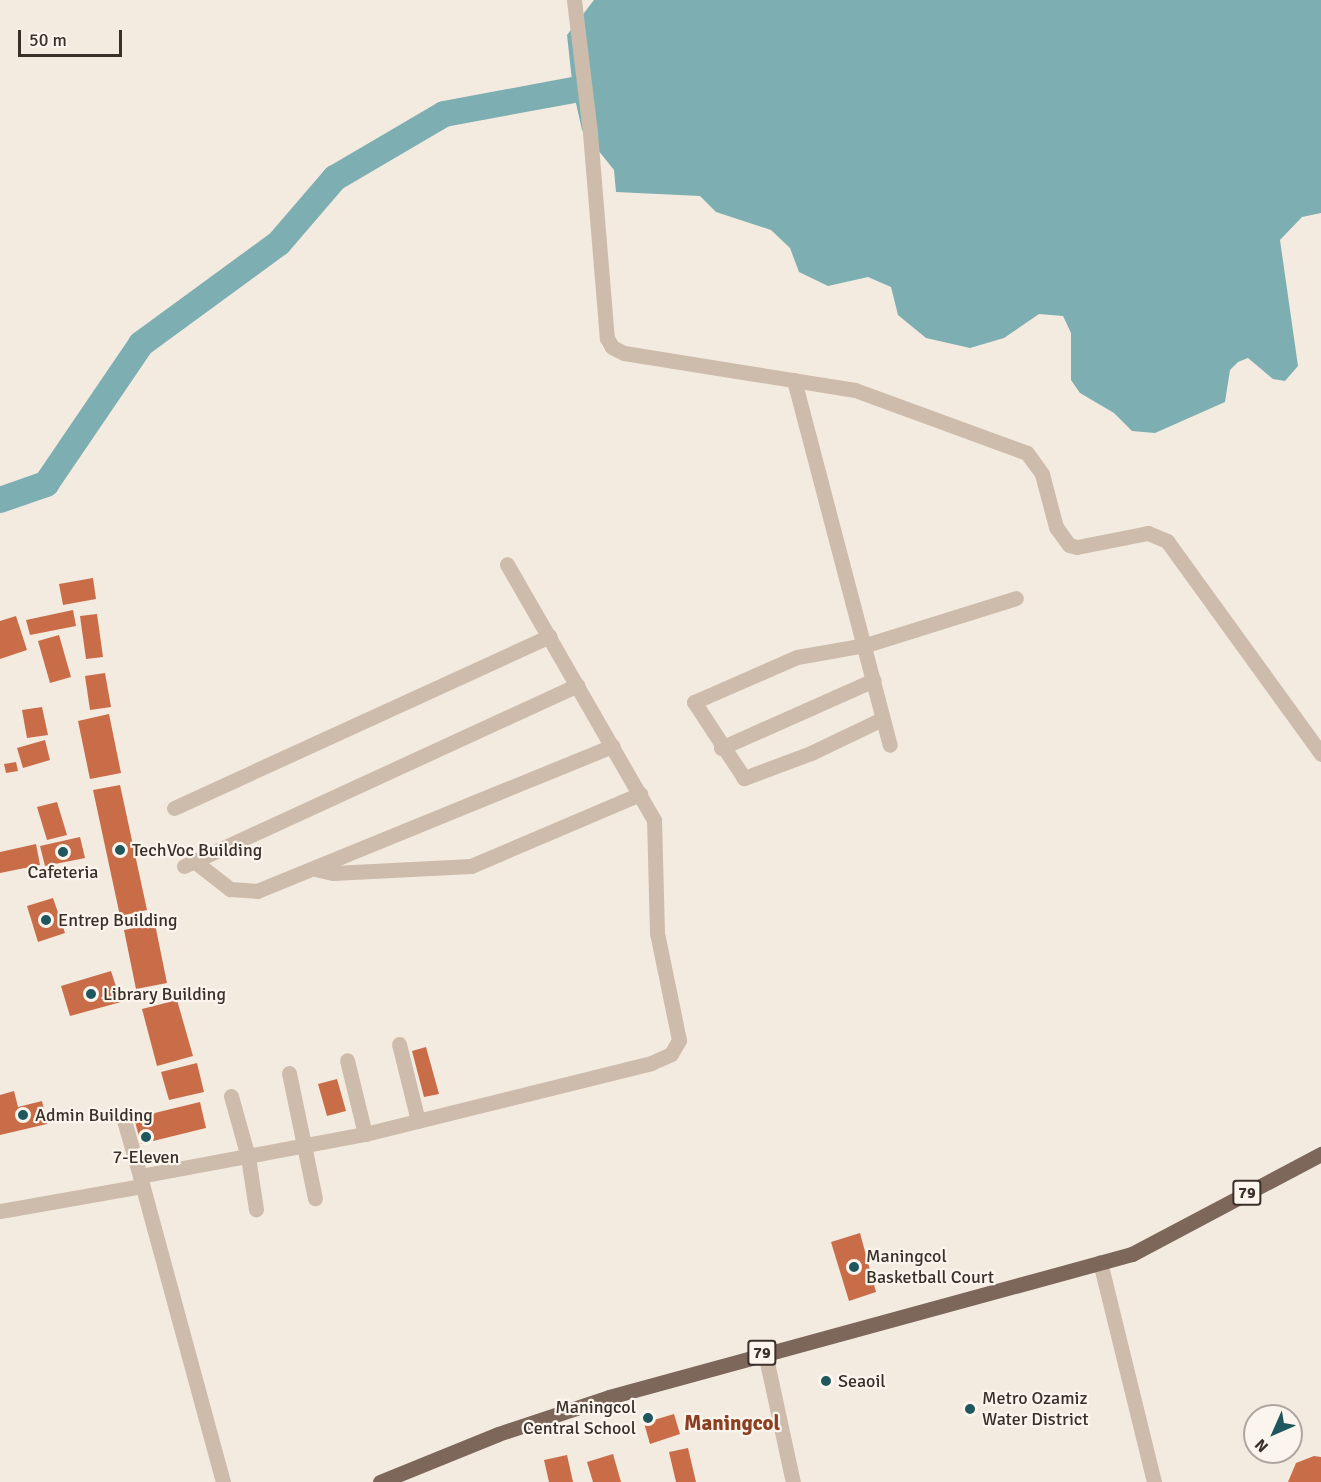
<!DOCTYPE html>
<style>
body{margin:0}
#map{position:relative;width:1321px;height:1482px;overflow:hidden;background:#f4ebe0;font-family:Signika,sans-serif}
div>[style]{position:absolute}
[style*='--x']{left:calc(var(--x)*1px);top:calc(var(--y)*1px);width:calc(var(--w)*1px);rotate:calc(var(--a)*1deg)}
.water>*{inset:0;background:#7daeb2}
.river>*{height:26px;margin:-13px;padding:0 13px;transform-origin:13px;border-radius:13px;background:#7daeb2}
.building>*{inset:0;background:#c96c48}
.minor>*{height:15px;margin:-7.5px;padding:0 7.5px;transform-origin:7.5px;border-radius:7.5px;background:#cdbcab}
.major>*{height:15px;margin:-7.5px;padding:0 7.5px;transform-origin:7.5px;border-radius:7.5px;background:#7d675b}
.dots>*{width:16px;height:16px;translate:-50% -50%;box-sizing:border-box;border:3px solid #fbf5ed;border-radius:50%}
span{translate:-50% -50%;white-space:nowrap;text-align:center;line-height:1.15;-webkit-text-stroke:4.5px #fbf5ed;paint-order:stroke}
.shield-label span{padding:2px 4px;background:#fbf5ed;border:2px solid;border-radius:4px;-webkit-text-stroke-width:0}
.shield-label{font-size:16px;color:#3a302a;font-weight:700}
.poi-label{font-size:18px;color:#3a302a}
.left{translate:0 -50%;text-align:left}
.right{translate:-100% -50%;text-align:right}
.quarter-label{font-size:21px;color:#8c3e20;font-weight:700}
.north{position:absolute;left:1243px;top:1404px;width:60px;height:60px;box-sizing:border-box;background:#fbf5ed;border:2px solid #aea69f;border-radius:50%;rotate:225deg;font-size:16px;font-weight:700;line-height:24px;text-align:center;color:#3a302a}
.north::after{content:'';display:block;margin:auto;width:21px;height:27px;background:#1e575e;clip-path:polygon(50% 0,100% 100%,50% 72%,0 100%)}
.scale{position:absolute;left:18px;top:30px;width:104px;height:27px;box-sizing:border-box;border:3px solid #3a302a;border-top:0;padding-left:8px;font-size:18px;line-height:21px;white-space:nowrap;color:#3a302a;-webkit-text-stroke:4px #fbf5ed;paint-order:stroke}
</style>
<div id="map">
<div class="water">
<i style="clip-path:polygon(594px 0,1321px 0,1321px 213px,1302px 217px,1280px 240px,1298px 366px,1285px 381px,1273px 379px,1248px 358px,1238px 362px,1230px 370px,1225px 402px,1155px 433px,1132px 431px,1114px 413px,1080px 393px,1071px 380px,1071px 333px,1063px 316px,1039px 314px,1004px 338px,970px 348px,926px 338px,898px 315px,891px 287px,868px 277px,828px 286px,799px 272px,790px 248px,771px 230px,716px 212px,700px 196px,616px 192px,614px 170px,582px 130px,573px 90px,567px 35px)"></i>
</div>
<div class="river">
<i style="--x:0;--y:500;--w:49;--a:-19.2"></i>
<i style="--x:46;--y:484;--w:169;--a:-55.8"></i>
<i style="--x:141;--y:344;--w:171;--a:-36.2"></i>
<i style="--x:279;--y:243;--w:86;--a:-49.3"></i>
<i style="--x:335;--y:178;--w:126;--a:-30.4"></i>
<i style="--x:444;--y:114;--w:131;--a:-10.5"></i>
</div>
<div class="building">
<i style="clip-path:polygon(93px 578px,96px 599px,63px 605px,59px 584px)"></i>
<i style="clip-path:polygon(73px 610px,76px 626px,30px 635px,26px 620px)"></i>
<i style="clip-path:polygon(97px 614px,103px 657px,86px 659px,80px 616px)"></i>
<i style="clip-path:polygon(16px 616px,27px 650px,0 659px,0 621px)"></i>
<i style="clip-path:polygon(59px 635px,71px 677px,50px 683px,38px 641px)"></i>
<i style="clip-path:polygon(105px 673px,111px 707px,90px 710px,85px 676px)"></i>
<i style="clip-path:polygon(42px 707px,48px 735px,27px 738px,22px 710px)"></i>
<i style="clip-path:polygon(109px 714px,121px 773px,90px 779px,78px 721px)"></i>
<i style="clip-path:polygon(45px 740px,50px 760px,23px 768px,17px 748px)"></i>
<i style="clip-path:polygon(16px 762px,18px 771px,6px 773px,4px 764px)"></i>
<i style="clip-path:polygon(120px 785px,147px 910px,120px 916px,93px 790px)"></i>
<i style="clip-path:polygon(57px 802px,67px 835px,47px 840px,37px 807px)"></i>
<i style="clip-path:polygon(80px 837px,85px 858px,45px 866px,40px 846px)"></i>
<i style="clip-path:polygon(36px 844px,40px 865px,0 873px,0 852px)"></i>
<i style="clip-path:polygon(53px 898px,65px 933px,38px 942px,27px 906px)"></i>
<i style="clip-path:polygon(155px 924px,167px 983px,136px 989px,124px 930px)"></i>
<i style="clip-path:polygon(111px 971px,121px 1002px,70px 1016px,61px 986px)"></i>
<i style="clip-path:polygon(177px 1000px,193px 1056px,157px 1066px,142px 1009px)"></i>
<i style="clip-path:polygon(426px 1047px,439px 1094px,424px 1097px,412px 1051px)"></i>
<i style="clip-path:polygon(197px 1063px,204px 1092px,169px 1100px,161px 1072px)"></i>
<i style="clip-path:polygon(337px 1079px,346px 1111px,327px 1116px,318px 1084px)"></i>
<i style="clip-path:polygon(14px 1091px,18px 1107px,42px 1101px,47px 1124px,0 1135px,0 1095px)"></i>
<i style="clip-path:polygon(200px 1102px,206px 1128px,141px 1144px,134px 1118px)"></i>
<i style="clip-path:polygon(860px 1233px,876px 1292px,849px 1301px,831px 1242px)"></i>
<i style="clip-path:polygon(674px 1414px,680px 1434px,650px 1444px,644px 1423px)"></i>
<i style="clip-path:polygon(688px 1448px,696px 1482px,676px 1482px,669px 1452px)"></i>
<i style="clip-path:polygon(613px 1454px,621px 1482px,593px 1482px,587px 1462px)"></i>
<i style="clip-path:polygon(567px 1455px,573px 1482px,549px 1482px,544px 1460px)"></i>
<i style="clip-path:polygon(1314px 1456px,1321px 1457px,1321px 1482px,1288px 1482px,1296px 1463px)"></i>
</div>
<div class="minor">
<i style="--x:574;--y:0;--w:134;--a:83.1"></i>
<i style="--x:590;--y:133;--w:206;--a:85.3"></i>
<i style="--x:607;--y:338;--w:10;--a:61"></i>
<i style="--x:612;--y:347;--w:13;--a:27"></i>
<i style="--x:624;--y:353;--w:234;--a:9.1"></i>
<i style="--x:855;--y:390;--w:183;--a:20.1"></i>
<i style="--x:1027;--y:453;--w:26;--a:54"></i>
<i style="--x:1042;--y:474;--w:55;--a:75.2"></i>
<i style="--x:1056;--y:527;--w:22;--a:54"></i>
<i style="--x:1069;--y:545;--w:8;--a:14"></i>
<i style="--x:1077;--y:547;--w:72;--a:-11.2"></i>
<i style="--x:1148;--y:533;--w:21;--a:23"></i>
<i style="--x:1167;--y:541;--w:263;--a:54.1"></i>
<i style="--x:794;--y:380;--w:377;--a:75.3"></i>
<i style="--x:882;--y:719;--w:79;--a:154.4"></i>
<i style="--x:811;--y:753;--w:72;--a:159.5"></i>
<i style="--x:744;--y:778;--w:91;--a:-123.3"></i>
<i style="--x:694;--y:702;--w:112;--a:-23.6"></i>
<i style="--x:797;--y:657;--w:70;--a:-9.9"></i>
<i style="--x:866;--y:645;--w:157;--a:-17.4"></i>
<i style="--x:721;--y:748;--w:167;--a:-24"></i>
<i style="--x:174;--y:808;--w:413;--a:-24.6"></i>
<i style="--x:194;--y:861;--w:46;--a:37.9"></i>
<i style="--x:230;--y:889;--w:27;--a:4"></i>
<i style="--x:257;--y:891;--w:384;--a:-22.2"></i>
<i style="--x:184;--y:866;--w:433;--a:-24.7"></i>
<i style="--x:315;--y:869;--w:18;--a:13"></i>
<i style="--x:333;--y:873;--w:138;--a:-2.9"></i>
<i style="--x:471;--y:866;--w:184;--a:-23.1"></i>
<i style="--x:399;--y:1044;--w:79;--a:76.1"></i>
<i style="--x:289;--y:1073;--w:128;--a:78.3"></i>
<i style="--x:231;--y:1096;--w:63;--a:74.4"></i>
<i style="--x:248;--y:1157;--w:53;--a:81.3"></i>
<i style="--x:123;--y:1117;--w:61;--a:73.9"></i>
<i style="--x:365;--y:1134;--w:295;--a:-13.9"></i>
<i style="--x:651;--y:1063;--w:22;--a:-24"></i>
<i style="--x:671;--y:1054;--w:16;--a:-60"></i>
<i style="--x:679;--y:1040;--w:109;--a:-101.6"></i>
<i style="--x:657;--y:933;--w:113;--a:-91.5"></i>
<i style="--x:654;--y:820;--w:295;--a:-119.9"></i>
<i style="--x:0;--y:1211;--w:144;--a:-10"></i>
<i style="--x:1100;--y:1262;--w:227;--a:76.2"></i>
<i style="--x:765;--y:1353;--w:132;--a:77.8"></i>
<i style="--x:223;--y:1482;--w:317;--a:-105.2"></i>
<i style="--x:140;--y:1176;--w:229;--a:-10.6"></i>
<i style="--x:365;--y:1134;--w:76;--a:-103.7"></i>
</div>
<div class="major">
<i style="--x:380;--y:1482;--w:127;--a:-22.1"></i>
<i style="--x:498;--y:1434;--w:117;--a:-18.4"></i>
<i style="--x:609;--y:1397;--w:542;--a:-15.29"></i>
<i style="--x:1132;--y:1254;--w:214;--a:-27.9"></i>
</div>
<div class="dots">
<i style="left:120px;top:850px;background:#1e575e"></i>
<i style="left:63px;top:852px;background:#1e575e"></i>
<i style="left:46px;top:920px;background:#1e575e"></i>
<i style="left:91px;top:994px;background:#1e575e"></i>
<i style="left:23px;top:1115px;background:#1e575e"></i>
<i style="left:146px;top:1137px;background:#1e575e"></i>
<i style="left:854px;top:1267px;background:#1e575e"></i>
<i style="left:826px;top:1381px;background:#1e575e"></i>
<i style="left:970px;top:1409px;background:#1e575e"></i>
<i style="left:648px;top:1418px;background:#1e575e"></i>
</div>
<div class="shield-label">
<span style="left:1247px;top:1193px">79</span>
<span style="left:762px;top:1353px">79</span>
</div>
<div class="poi-label">
<span class="left" style="left:132px;top:850px">TechVoc Building</span>
<span style="left:63px;top:872px">Cafeteria</span>
<span class="left" style="left:58px;top:920px">Entrep Building</span>
<span class="left" style="left:103px;top:994px">Library Building</span>
<span class="left" style="left:35px;top:1115px">Admin Building</span>
<span style="left:146px;top:1157px">7-Eleven</span>
<span class="left" style="left:866px;top:1267px">Maningcol<br>Basketball Court</span>
<span class="left" style="left:838px;top:1381px">Seaoil</span>
<span class="left" style="left:982px;top:1409px">Metro Ozamiz<br>Water District</span>
<span class="right" style="left:636px;top:1418px">Maningcol<br>Central School</span>
</div>
<div class="quarter-label">
<span style="left:732px;top:1423px">Maningcol</span>
</div>
<div class="north">N</div>
<div class="scale">50 m</div>
</div>
